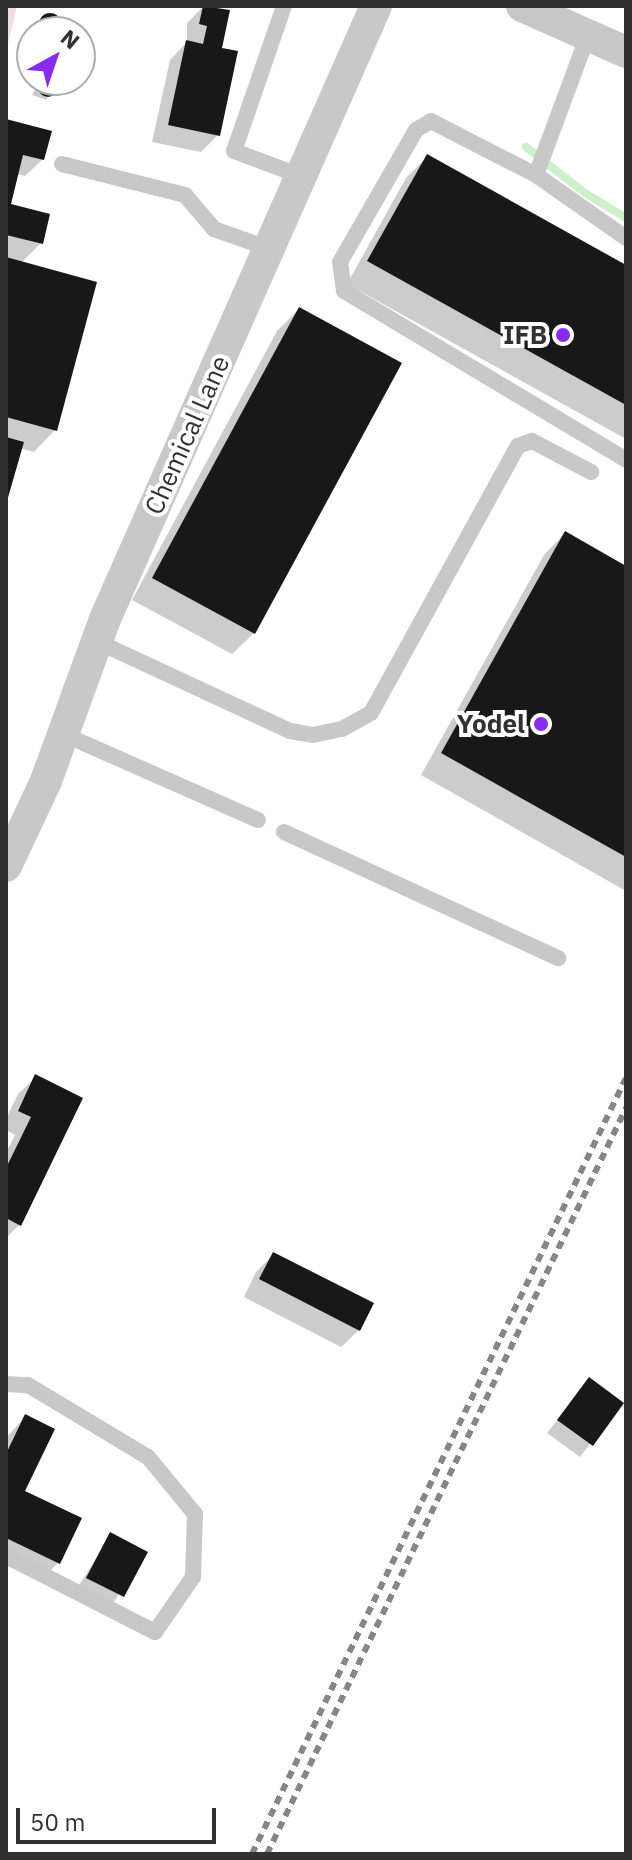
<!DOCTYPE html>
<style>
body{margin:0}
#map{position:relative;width:632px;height:1860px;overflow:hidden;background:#fff;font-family:"IBM Plex Sans",sans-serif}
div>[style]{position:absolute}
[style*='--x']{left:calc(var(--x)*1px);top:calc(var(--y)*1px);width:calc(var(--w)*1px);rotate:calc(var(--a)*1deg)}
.green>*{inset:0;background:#eedfdf}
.shadow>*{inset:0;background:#0003}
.stream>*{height:8px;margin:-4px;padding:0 4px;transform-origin:4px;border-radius:4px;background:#cdefcb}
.building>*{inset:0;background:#181818}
.round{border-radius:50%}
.lane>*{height:16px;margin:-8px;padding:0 8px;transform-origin:8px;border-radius:8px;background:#c8c8c8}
.street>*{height:32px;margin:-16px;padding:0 16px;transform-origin:16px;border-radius:16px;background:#c8c8c8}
.rail>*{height:6px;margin-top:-3px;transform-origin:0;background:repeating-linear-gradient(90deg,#868686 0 8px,transparent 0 14px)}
.dots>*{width:22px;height:22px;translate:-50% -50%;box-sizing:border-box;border:4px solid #fff;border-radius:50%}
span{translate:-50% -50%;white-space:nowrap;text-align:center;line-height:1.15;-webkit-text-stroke:8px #fff;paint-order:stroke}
.poi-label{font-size:26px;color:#313131;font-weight:700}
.right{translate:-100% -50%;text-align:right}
.street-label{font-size:26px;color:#313131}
.frame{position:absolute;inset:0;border:8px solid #313131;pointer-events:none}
.north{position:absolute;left:16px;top:16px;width:80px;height:80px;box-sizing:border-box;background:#fff;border:2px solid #adadad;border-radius:50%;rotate:40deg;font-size:22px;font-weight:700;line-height:32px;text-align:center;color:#313131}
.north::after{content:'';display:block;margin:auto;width:28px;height:36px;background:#882cef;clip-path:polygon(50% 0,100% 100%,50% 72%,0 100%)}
.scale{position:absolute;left:16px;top:1808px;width:200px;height:36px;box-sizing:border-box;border:4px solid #313131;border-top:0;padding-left:10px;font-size:24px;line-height:28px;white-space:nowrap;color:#313131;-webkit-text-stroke:6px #fff;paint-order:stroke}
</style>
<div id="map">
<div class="green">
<i style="clip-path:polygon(6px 6px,17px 6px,6px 52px)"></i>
</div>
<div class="shadow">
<i style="clip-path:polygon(204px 6px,228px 11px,220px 49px,218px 135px,201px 152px,152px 142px,170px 60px,187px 42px,187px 23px)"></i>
<i style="clip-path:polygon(48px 16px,59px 23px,53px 32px,37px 32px)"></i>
<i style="clip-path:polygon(41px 80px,56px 80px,46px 100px,32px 95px)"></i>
<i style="clip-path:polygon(6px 121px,43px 159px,25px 176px,17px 174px,9px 205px,41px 243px,21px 263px,55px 430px,34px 452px,20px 448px,6px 497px)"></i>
<i style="clip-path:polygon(427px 157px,626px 267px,626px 439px,347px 284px,406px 178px)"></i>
<i style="clip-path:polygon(299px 309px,254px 633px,232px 654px,132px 600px,277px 331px)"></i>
<i style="clip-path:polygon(565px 533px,626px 568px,626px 891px,421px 775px,544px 555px)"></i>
<i style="clip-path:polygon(36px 1077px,20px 1224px,6px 1238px,6px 1153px,15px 1135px,6px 1130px,6px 1119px,18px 1094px)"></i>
<i style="clip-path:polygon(273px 1255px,359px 1330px,341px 1347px,244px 1297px,256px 1272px)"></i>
<i style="clip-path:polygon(589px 1380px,622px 1404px,580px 1457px,547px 1433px)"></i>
<i style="clip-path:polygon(25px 1417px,23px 1492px,58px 1563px,41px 1580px,6px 1563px,6px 1438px)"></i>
<i style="clip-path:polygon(111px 1535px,145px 1553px,110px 1608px,76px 1590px)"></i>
</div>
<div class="stream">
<i style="--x:526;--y:147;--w:75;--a:37.9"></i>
<i style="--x:585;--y:193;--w:48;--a:31.4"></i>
</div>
<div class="building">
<i style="clip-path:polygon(203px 6px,230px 10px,222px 48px,238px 51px,220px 136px,168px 125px,186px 40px,203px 44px,207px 26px,199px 24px)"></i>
<i class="round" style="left:39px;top:13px;width:22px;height:22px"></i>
<i class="round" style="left:38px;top:77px;width:20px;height:20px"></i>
<i style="clip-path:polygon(6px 119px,52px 131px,44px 160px,23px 155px,11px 204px,50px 214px,43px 244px,6px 235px)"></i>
<i style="clip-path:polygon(427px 154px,626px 265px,626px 405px,367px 261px)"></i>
<i style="clip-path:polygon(6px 257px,97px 282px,57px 431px,6px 417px)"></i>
<i style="clip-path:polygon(299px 307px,402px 363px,255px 634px,152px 578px)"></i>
<i style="clip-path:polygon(6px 437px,24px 442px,7px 501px,6px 501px)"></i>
<i style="clip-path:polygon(565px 531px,626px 566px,626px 857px,441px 753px)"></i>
<i style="clip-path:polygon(35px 1074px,83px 1098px,21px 1226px,6px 1218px,6px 1168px,31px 1117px,18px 1111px)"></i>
<i style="clip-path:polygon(273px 1252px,374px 1303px,360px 1331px,259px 1279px)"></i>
<i style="clip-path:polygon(589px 1377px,624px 1403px,593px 1446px,557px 1420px)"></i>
<i style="clip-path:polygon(25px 1414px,55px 1429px,25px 1491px,82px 1518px,60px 1564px,6px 1538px,6px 1454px)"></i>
<i style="clip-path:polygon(110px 1532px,148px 1552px,124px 1597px,86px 1578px)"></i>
</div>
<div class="lane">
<i style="--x:284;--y:6;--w:153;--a:109"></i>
<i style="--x:234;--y:151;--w:72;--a:20.5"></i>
<i style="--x:62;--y:164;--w:127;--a:14.1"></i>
<i style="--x:185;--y:195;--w:45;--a:49.5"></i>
<i style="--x:214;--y:229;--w:59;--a:19.7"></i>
<i style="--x:536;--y:175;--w:149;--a:-69.6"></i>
<i style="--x:626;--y:238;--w:110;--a:-145"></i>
<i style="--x:536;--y:175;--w:118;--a:-152.8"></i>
<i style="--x:431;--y:121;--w:17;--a:149"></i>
<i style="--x:416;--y:130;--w:152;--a:119.9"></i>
<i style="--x:340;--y:262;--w:29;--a:82"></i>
<i style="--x:344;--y:291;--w:329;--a:30.9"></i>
<i style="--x:96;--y:641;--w:214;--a:24.9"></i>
<i style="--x:290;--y:731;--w:23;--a:10"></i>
<i style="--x:313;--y:735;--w:30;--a:-12"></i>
<i style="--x:342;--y:729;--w:33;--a:-29"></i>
<i style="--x:371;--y:713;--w:305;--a:-61.2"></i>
<i style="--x:518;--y:446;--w:15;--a:-20"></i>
<i style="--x:532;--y:441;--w:67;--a:27.7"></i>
<i style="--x:63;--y:734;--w:213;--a:23.8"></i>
<i style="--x:284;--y:832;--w:302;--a:24.7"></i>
<i style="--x:6;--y:1384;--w:22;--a:3"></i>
<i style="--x:28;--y:1385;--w:140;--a:31"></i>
<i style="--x:148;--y:1457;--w:74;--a:50.5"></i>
<i style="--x:195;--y:1514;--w:63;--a:91.8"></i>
<i style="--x:193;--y:1577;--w:67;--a:124.6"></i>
<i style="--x:155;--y:1632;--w:167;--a:-153"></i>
</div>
<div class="street">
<i style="--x:522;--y:6;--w:114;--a:23.9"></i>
<i style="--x:6;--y:866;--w:94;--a:-64.8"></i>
<i style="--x:46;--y:781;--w:172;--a:-70"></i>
<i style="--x:105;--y:619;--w:670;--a:-66.15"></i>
</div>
<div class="rail">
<i style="--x:252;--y:1854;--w:861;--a:-64.27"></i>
<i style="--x:267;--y:1854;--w:828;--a:-64.3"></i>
</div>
<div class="dots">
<i style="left:563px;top:335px;background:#882cef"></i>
<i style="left:541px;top:724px;background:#882cef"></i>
</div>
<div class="poi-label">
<span class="right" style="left:547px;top:335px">IFB</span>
<span class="right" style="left:525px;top:724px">Yodel</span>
</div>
<div class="street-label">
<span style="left:187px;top:435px;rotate:-66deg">Chemical Lane</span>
</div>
<div class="frame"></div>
<div class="north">N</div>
<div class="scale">50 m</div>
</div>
